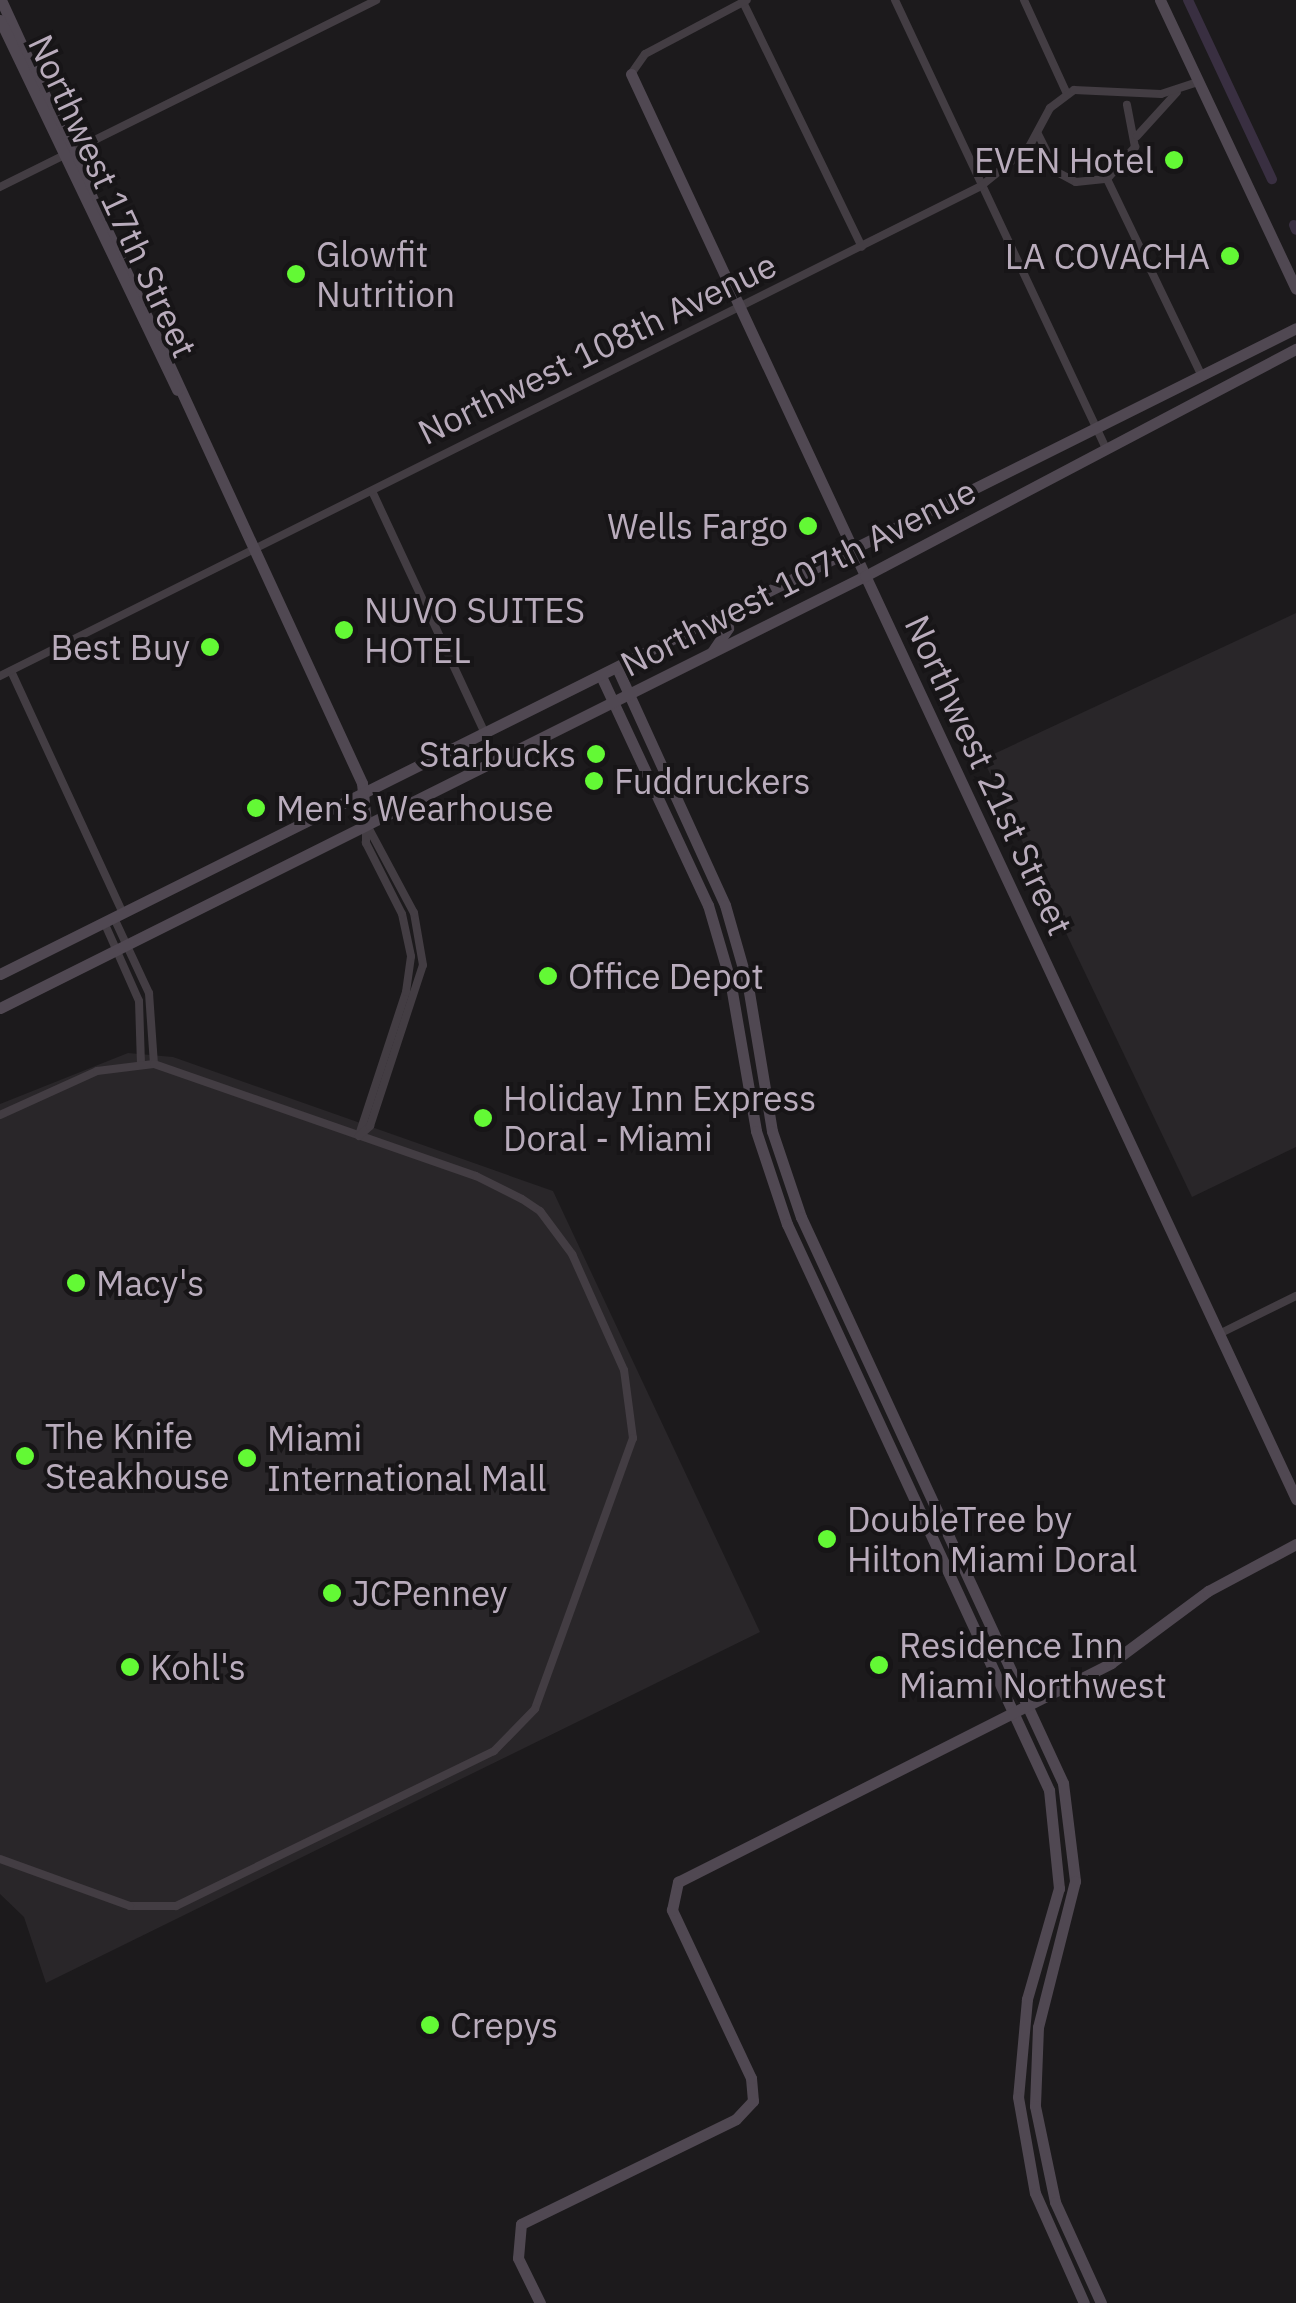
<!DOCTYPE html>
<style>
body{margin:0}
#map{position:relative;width:1296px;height:2303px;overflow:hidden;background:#1c1a1c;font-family:"IBM Plex Sans",sans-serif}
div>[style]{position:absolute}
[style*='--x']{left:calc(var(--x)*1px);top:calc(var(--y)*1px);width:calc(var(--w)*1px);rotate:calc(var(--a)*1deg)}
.built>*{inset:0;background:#292629}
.canal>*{height:10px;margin:-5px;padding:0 5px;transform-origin:5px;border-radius:5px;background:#392f41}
.street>*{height:8px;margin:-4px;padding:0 4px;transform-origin:4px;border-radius:4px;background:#433d43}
.secondary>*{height:11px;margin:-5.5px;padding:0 5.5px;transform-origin:5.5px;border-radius:5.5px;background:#504852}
.dots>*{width:28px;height:28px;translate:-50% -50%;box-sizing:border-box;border:5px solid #171517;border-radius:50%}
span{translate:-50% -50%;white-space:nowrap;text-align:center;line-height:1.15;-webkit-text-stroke:8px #171517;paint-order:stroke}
.poi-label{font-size:35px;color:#b9acbc}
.right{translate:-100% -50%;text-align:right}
.left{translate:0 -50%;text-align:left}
.street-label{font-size:35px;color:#b9acbc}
</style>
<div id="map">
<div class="built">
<i style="clip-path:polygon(1296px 613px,1296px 1147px,1192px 1197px,983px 759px)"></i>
<i style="clip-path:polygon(128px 1053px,173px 1057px,553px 1191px,760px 1632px,46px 1983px,24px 1917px,0 1894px,0 1104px)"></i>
</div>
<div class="canal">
<i style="--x:1188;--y:0;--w:198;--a:64.9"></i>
<i style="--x:1294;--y:225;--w:5;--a:68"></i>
</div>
<div class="street">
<i style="--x:895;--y:0;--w:497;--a:64.8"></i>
<i style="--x:1024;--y:0;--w:103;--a:65.4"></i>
<i style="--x:743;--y:2;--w:272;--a:64.1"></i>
<i style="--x:631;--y:74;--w:24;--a:-55"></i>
<i style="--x:645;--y:54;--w:115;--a:-27.9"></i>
<i style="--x:1038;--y:134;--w:42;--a:63.4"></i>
<i style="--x:1057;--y:172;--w:21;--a:28"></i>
<i style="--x:1076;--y:182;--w:31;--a:-6"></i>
<i style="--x:1107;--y:179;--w:43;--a:-48.8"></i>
<i style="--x:1135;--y:147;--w:43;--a:-100.8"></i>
<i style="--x:1137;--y:136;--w:59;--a:-47.7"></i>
<i style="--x:1107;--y:179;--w:219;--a:64.3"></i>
<i style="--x:0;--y:187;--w:420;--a:-26.4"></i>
<i style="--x:372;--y:491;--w:267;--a:65"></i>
<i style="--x:11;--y:671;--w:267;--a:65.2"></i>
<i style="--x:0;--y:676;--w:1097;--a:-26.54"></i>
<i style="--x:981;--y:186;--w:62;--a:-39.1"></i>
<i style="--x:1029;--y:147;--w:44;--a:-61.7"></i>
<i style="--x:1050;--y:108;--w:30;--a:-37"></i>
<i style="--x:1074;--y:90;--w:87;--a:2.6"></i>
<i style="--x:1161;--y:94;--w:40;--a:-18"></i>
<i style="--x:114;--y:918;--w:83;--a:65"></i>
<i style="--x:149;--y:993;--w:71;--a:86"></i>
<i style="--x:104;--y:922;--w:86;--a:66.1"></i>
<i style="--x:139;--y:1001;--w:62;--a:88.2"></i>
<i style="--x:0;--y:1115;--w:107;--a:-24.4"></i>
<i style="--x:97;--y:1071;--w:57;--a:-7"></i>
<i style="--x:154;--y:1064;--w:341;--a:19.2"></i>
<i style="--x:476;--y:1176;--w:51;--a:26.6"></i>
<i style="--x:522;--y:1199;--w:22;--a:34"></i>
<i style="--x:540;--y:1211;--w:54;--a:53.3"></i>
<i style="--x:572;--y:1254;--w:127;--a:65.9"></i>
<i style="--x:624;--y:1370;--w:69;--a:82.5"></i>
<i style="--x:633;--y:1438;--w:288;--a:109.9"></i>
<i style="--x:535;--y:1709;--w:59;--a:134.3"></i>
<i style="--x:494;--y:1751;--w:354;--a:154"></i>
<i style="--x:176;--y:1906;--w:46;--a:180"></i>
<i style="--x:130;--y:1906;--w:138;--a:-160.1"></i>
<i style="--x:359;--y:1135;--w:151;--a:-71.8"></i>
<i style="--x:406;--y:992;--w:36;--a:-82"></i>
<i style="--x:411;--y:956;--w:43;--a:-102.1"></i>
<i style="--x:402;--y:914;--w:80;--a:-116.9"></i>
<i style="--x:366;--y:843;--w:20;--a:-90"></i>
<i style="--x:359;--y:1136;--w:15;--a:-42"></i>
<i style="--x:370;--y:1126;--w:169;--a:-71.8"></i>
<i style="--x:423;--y:965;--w:53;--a:-99.8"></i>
<i style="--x:414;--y:913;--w:102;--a:-118.1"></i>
<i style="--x:1219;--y:1334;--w:86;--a:-26.3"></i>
</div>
<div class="secondary">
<i style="--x:1;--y:0;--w:862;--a:65.25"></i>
<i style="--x:362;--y:783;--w:40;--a:84.3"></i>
<i style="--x:1160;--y:0;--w:319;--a:64.8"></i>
<i style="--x:0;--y:20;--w:410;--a:64.4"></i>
<i style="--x:631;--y:74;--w:1573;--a:64.98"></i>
<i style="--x:712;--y:652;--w:29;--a:-56"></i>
<i style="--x:728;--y:628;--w:15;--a:-98"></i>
<i style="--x:617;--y:668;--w:260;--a:65.5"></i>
<i style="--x:725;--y:905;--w:84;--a:74.1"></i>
<i style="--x:748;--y:986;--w:147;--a:80.6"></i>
<i style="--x:772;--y:1131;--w:91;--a:71.4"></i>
<i style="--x:801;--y:1217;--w:624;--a:65.16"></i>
<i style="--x:1063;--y:1783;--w:99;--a:83"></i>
<i style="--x:1075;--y:1881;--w:151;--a:104.2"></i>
<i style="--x:1038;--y:2027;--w:79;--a:92.2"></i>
<i style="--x:1035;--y:2106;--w:98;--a:78.2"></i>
<i style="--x:1055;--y:2202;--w:111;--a:65.5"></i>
<i style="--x:601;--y:676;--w:253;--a:65"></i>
<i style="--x:708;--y:905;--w:78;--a:73.7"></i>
<i style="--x:730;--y:980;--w:153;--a:80.2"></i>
<i style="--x:756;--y:1131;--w:98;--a:71.6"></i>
<i style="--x:787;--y:1224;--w:624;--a:65.16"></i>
<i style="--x:1049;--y:1790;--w:99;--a:84.2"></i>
<i style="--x:1059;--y:1888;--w:116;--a:106.1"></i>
<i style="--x:1027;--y:1999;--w:98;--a:95.2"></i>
<i style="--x:1018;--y:2097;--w:97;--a:80"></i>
<i style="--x:1035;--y:2193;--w:120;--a:66"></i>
<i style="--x:0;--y:974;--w:1448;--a:-26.49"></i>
<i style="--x:0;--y:1008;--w:967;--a:-26.54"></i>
<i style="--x:865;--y:576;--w:487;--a:-27.8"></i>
<i style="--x:540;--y:2303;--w:50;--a:-116.1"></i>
<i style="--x:518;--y:2258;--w:34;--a:-85"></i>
<i style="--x:521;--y:2224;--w:239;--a:-26"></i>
<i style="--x:736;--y:2119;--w:25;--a:-47"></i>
<i style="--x:753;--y:2101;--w:23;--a:-95"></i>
<i style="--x:751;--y:2078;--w:186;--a:-115.2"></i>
<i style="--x:672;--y:1910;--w:29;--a:-78"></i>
<i style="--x:678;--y:1882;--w:485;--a:-26.8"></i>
<i style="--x:1111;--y:1663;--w:121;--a:-36.6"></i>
<i style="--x:1208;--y:1591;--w:100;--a:-28.1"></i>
</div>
<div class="dots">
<i style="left:1174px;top:160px;background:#63f935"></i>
<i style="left:1230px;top:256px;background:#63f935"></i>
<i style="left:296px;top:274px;background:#63f935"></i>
<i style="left:808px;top:526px;background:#63f935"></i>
<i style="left:344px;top:630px;background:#63f935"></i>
<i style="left:210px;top:647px;background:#63f935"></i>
<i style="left:596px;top:754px;background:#63f935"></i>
<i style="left:594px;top:781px;background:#63f935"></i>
<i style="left:256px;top:808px;background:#63f935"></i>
<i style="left:548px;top:976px;background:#63f935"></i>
<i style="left:483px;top:1118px;background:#63f935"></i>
<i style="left:76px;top:1283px;background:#63f935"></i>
<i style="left:25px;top:1456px;background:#63f935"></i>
<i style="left:247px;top:1458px;background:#63f935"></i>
<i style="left:827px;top:1539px;background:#63f935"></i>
<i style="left:332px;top:1593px;background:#63f935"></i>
<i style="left:879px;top:1665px;background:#63f935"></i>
<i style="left:130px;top:1667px;background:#63f935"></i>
<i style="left:430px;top:2025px;background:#63f935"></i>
</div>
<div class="poi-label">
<span class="right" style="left:1154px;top:160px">EVEN Hotel</span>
<span class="left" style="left:316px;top:274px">Glowfit<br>Nutrition</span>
<span class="right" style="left:1210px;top:256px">LA COVACHA</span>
<span class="right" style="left:788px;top:526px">Wells Fargo</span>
<span class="left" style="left:364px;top:630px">NUVO SUITES<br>HOTEL</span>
<span class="right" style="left:190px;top:647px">Best Buy</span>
<span class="right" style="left:576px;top:754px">Starbucks</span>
<span class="left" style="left:614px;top:781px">Fuddruckers</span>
<span class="left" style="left:276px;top:808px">Men's Wearhouse</span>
<span class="left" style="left:568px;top:976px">Office Depot</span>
<span class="left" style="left:503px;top:1118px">Holiday Inn Express<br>Doral - Miami</span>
<span class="left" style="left:96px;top:1283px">Macy's</span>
<span class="left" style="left:45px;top:1456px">The Knife<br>Steakhouse</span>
<span class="left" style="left:267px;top:1458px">Miami<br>International Mall</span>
<span class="left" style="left:847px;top:1539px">DoubleTree by<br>Hilton Miami Doral</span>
<span class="left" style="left:352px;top:1593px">JCPenney</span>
<span class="left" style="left:899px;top:1665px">Residence Inn<br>Miami Northwest</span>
<span class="left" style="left:150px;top:1667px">Kohl's</span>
<span class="left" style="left:450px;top:2025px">Crepys</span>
</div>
<div class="street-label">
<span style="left:113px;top:196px;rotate:65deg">Northwest 17th Street</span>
<span style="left:597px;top:348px;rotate:-26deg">Northwest 108th Avenue</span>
<span style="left:798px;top:577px;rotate:-27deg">Northwest 107th Avenue</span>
<span style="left:989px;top:775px;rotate:65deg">Northwest 21st Street</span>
</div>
</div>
